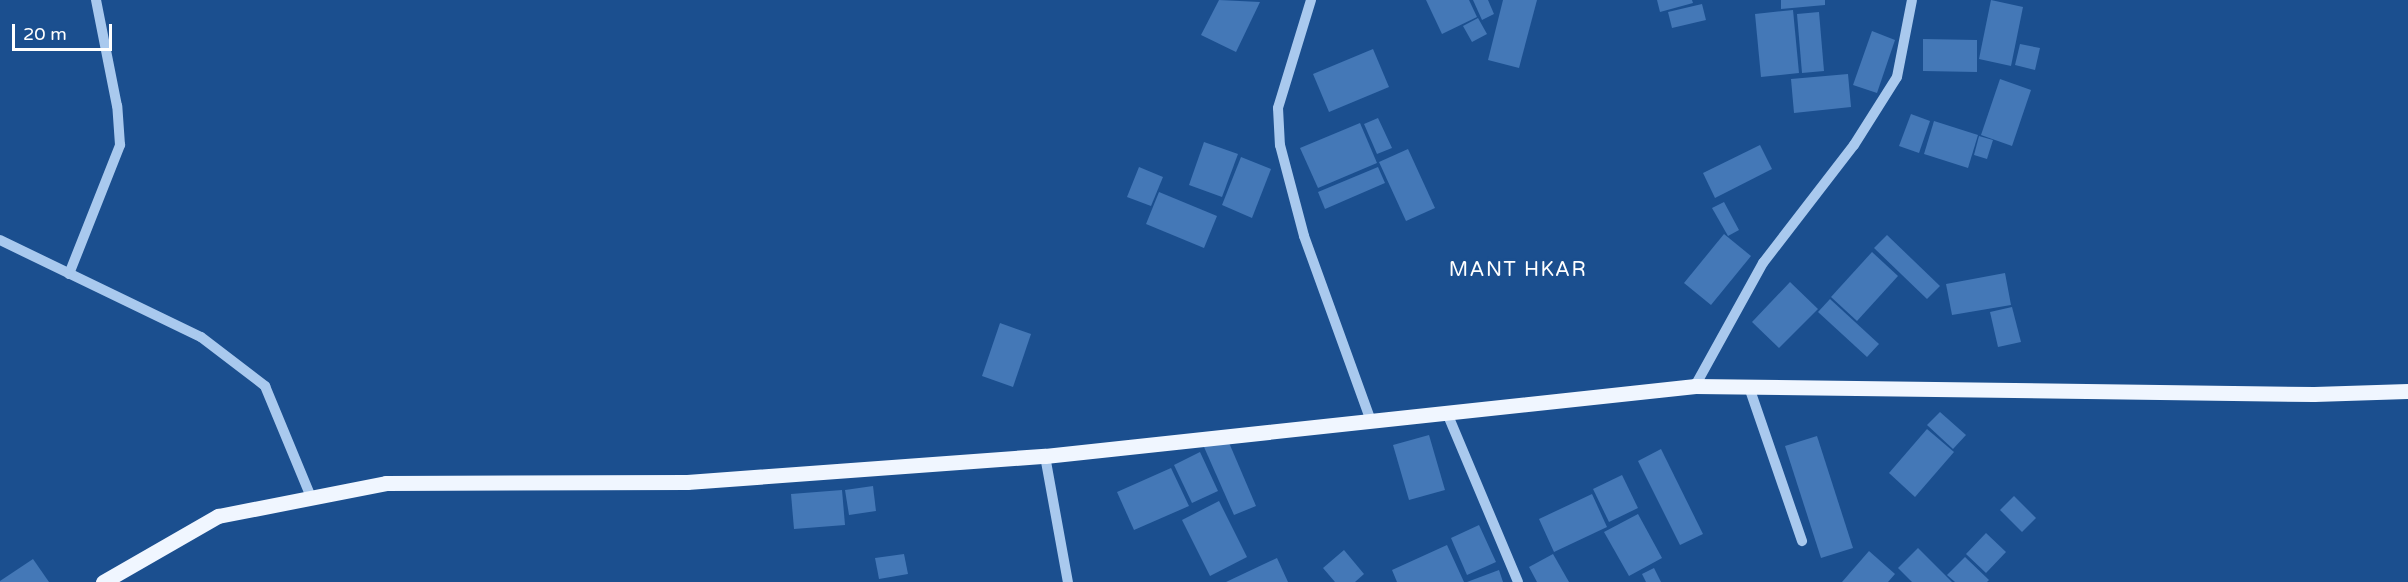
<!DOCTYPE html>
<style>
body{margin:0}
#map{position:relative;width:2408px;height:582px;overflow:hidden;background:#1b4f8f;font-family:"Varela Round",sans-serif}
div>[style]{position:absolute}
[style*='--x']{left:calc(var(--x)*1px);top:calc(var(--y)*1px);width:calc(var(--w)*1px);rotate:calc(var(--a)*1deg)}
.building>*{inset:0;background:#4478b7}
.minor>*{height:10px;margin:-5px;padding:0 5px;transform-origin:5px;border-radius:5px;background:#a9c9ee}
.major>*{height:15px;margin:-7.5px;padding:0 7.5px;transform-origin:7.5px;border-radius:7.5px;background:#f0f6ff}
span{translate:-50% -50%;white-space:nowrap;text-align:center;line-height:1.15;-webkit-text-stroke:4.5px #1b4f8f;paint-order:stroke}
.quarter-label{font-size:20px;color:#fff;letter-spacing:1.5px}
.scale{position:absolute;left:12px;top:24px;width:100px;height:27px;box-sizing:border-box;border:3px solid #fff;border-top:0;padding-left:8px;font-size:18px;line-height:21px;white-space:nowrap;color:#fff;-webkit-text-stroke:4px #1b4f8f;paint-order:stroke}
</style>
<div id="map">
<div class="building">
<i style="clip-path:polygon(1219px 0,1260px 2px,1236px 52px,1201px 35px)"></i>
<i style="clip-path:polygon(1426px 0,1469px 0,1477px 17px,1442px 34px)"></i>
<i style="clip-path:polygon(1473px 0,1488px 0,1494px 14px,1482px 20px)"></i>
<i style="clip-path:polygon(1503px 0,1537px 0,1519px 68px,1488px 60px)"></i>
<i style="clip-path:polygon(1657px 0,1692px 0,1693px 3px,1660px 12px)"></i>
<i style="clip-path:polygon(1781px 0,1825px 0,1825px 5px,1781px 9px)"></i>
<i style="clip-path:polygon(1991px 0,2023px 7px,2011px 66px,1979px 59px)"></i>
<i style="clip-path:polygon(1702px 4px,1706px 20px,1672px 28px,1668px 12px)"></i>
<i style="clip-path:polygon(1793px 10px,1799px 73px,1761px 77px,1755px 14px)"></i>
<i style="clip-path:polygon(1819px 12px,1824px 71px,1802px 73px,1797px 14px)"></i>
<i style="clip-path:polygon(1478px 18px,1487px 34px,1472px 42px,1463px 26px)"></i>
<i style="clip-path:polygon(1872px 31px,1895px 40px,1877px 93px,1853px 85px)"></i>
<i style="clip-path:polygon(1923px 39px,1977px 40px,1977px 72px,1923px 71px)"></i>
<i style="clip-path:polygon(2020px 44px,2040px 48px,2035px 70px,2015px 65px)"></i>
<i style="clip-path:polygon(1373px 49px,1389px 87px,1329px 112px,1313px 74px)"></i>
<i style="clip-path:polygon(1848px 74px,1851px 107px,1794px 113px,1791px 79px)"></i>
<i style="clip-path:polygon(2000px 79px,2031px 90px,2012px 146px,1981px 135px)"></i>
<i style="clip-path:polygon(1911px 114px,1930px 121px,1919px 153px,1899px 146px)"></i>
<i style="clip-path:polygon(1378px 118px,1392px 148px,1377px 154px,1364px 124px)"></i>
<i style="clip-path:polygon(1934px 121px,1978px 135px,1968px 168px,1924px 154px)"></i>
<i style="clip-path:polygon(1360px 123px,1377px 163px,1318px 188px,1300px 148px)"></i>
<i style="clip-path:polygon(1979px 136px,1993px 140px,1987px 159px,1974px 155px)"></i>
<i style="clip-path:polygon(1204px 142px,1238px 154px,1222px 197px,1189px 185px)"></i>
<i style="clip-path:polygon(1760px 145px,1772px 169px,1715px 198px,1703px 173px)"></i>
<i style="clip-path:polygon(1408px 149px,1435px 208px,1406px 221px,1379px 162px)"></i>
<i style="clip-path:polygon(1241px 157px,1271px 169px,1252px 218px,1222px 205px)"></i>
<i style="clip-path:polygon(1139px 167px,1163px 177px,1151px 206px,1127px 197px)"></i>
<i style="clip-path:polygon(1378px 167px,1385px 183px,1325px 209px,1318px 192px)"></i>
<i style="clip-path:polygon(1159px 192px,1217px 216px,1204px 248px,1146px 224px)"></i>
<i style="clip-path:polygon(1724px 202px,1739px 230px,1728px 236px,1712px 208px)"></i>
<i style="clip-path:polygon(1724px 234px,1751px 256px,1711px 305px,1684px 283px)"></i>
<i style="clip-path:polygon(1887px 235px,1940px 286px,1927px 299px,1874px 248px)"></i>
<i style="clip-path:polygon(1872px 252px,1898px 276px,1857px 321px,1831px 297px)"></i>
<i style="clip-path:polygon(2005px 273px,2011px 305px,1952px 315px,1946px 284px)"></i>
<i style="clip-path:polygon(1790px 282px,1818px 309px,1779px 348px,1752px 322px)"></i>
<i style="clip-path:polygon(1830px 299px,1879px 344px,1867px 357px,1818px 312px)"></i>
<i style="clip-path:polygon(2012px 307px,2021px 342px,1998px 347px,1990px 312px)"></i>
<i style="clip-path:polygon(1000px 323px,1031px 334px,1013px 387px,982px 376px)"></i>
<i style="clip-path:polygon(1940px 412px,1966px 435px,1953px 449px,1927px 425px)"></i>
<i style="clip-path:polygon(1927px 429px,1954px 452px,1915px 497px,1889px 473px)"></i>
<i style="clip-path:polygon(1429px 435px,1445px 490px,1409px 500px,1393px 445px)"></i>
<i style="clip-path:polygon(1817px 436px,1853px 548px,1821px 558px,1785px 446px)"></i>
<i style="clip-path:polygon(1227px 438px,1256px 506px,1234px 515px,1204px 447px)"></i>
<i style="clip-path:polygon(1661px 449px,1703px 534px,1680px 545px,1638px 461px)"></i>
<i style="clip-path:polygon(1200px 452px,1218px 491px,1192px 503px,1174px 465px)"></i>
<i style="clip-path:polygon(1171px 468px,1189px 506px,1134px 530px,1117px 492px)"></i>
<i style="clip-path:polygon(1622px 475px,1638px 508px,1609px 522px,1593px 489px)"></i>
<i style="clip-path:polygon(873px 486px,876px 511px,849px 515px,845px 490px)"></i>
<i style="clip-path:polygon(842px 490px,845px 525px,794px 529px,791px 494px)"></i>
<i style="clip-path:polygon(1592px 494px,1607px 527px,1554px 552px,1539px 519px)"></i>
<i style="clip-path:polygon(2014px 496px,2036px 518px,2022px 532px,2000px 510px)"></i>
<i style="clip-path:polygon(1219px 501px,1247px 557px,1210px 576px,1182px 520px)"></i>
<i style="clip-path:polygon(1638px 514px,1662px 558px,1629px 576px,1604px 532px)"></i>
<i style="clip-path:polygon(1479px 525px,1496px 562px,1467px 575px,1451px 538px)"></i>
<i style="clip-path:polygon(1986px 533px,2006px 552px,1986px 573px,1966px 554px)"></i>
<i style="clip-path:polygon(1447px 545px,1464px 582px,1397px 582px,1392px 570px)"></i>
<i style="clip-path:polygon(1918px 548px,1952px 582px,1912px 582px,1898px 568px)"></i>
<i style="clip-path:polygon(1344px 550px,1364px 574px,1355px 582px,1335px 582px,1323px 568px)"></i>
<i style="clip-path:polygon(1869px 551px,1895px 574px,1888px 582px,1842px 582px)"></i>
<i style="clip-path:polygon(904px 554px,908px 574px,879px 579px,875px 558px)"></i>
<i style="clip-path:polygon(1553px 554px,1569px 582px,1537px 582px,1529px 567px)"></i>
<i style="clip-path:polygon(1965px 557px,1989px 580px,1987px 582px,1955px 582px,1947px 575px)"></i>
<i style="clip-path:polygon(1277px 558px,1288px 582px,1226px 582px)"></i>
<i style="clip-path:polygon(33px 559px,49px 582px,0 582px,0 581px)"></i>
<i style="clip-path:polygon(1654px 568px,1661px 582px,1646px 582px,1642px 574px)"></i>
<i style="clip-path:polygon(1499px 570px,1503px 582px,1467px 582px)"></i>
</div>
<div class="minor">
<i style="--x:1311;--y:0;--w:113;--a:107"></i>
<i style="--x:1278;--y:108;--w:37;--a:87"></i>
<i style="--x:1280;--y:145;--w:94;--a:75.2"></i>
<i style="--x:1304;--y:236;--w:197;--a:70.1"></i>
<i style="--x:0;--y:240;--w:223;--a:25.8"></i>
<i style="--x:201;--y:337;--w:81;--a:37.4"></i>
<i style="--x:265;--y:386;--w:120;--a:67.5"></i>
<i style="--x:69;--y:274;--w:139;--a:-68.4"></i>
<i style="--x:120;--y:145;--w:39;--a:-94"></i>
<i style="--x:117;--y:106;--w:108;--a:-101.2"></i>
<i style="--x:1695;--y:386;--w:141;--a:-61.1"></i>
<i style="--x:1763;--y:263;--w:149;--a:-52.4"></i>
<i style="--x:1854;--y:145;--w:80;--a:-57.7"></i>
<i style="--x:1897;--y:77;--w:78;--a:-79"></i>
<i style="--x:1749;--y:387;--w:163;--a:71"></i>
<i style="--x:1447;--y:413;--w:183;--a:67.2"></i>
<i style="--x:1045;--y:456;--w:128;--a:79.7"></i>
</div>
<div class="major">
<i style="--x:103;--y:582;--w:133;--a:-29.9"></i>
<i style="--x:218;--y:516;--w:171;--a:-11.1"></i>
<i style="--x:386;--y:483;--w:301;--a:-0.2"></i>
<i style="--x:687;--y:482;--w:359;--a:-4.2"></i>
<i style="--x:1045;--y:456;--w:654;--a:-6.15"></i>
<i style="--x:1695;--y:386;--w:619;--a:0.74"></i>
<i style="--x:2314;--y:394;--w:94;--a:-1.8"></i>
</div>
<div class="quarter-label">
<span style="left:1518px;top:270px">MANT HKAR</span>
</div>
<div class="scale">20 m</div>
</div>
